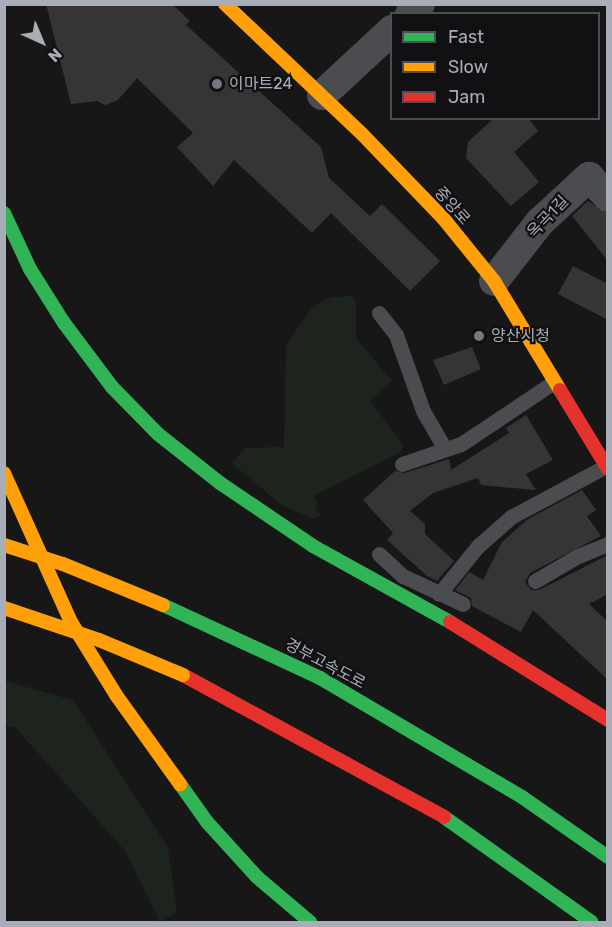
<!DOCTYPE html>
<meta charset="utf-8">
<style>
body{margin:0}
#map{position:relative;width:612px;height:927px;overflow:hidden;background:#171717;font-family:Rubik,"Noto Sans KR",sans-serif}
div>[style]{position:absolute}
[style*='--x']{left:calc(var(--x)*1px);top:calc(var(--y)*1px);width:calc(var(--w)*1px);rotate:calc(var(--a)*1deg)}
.green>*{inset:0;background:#1d241e}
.building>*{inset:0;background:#353536}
.lane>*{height:15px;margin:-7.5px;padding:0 7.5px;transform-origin:7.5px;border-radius:7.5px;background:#4b4c50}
.street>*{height:30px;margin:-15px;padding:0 15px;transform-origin:15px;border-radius:15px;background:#4b4c50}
.fast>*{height:14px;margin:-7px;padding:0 7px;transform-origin:7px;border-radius:7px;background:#30b455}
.slow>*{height:14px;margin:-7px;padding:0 7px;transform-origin:7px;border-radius:7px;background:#ff9f0a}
.jam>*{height:14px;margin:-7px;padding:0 7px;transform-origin:7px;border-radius:7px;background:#e5322d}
.slow-bridge>*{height:14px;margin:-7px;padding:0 7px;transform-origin:7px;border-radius:7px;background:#ff9f0a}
.dots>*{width:16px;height:16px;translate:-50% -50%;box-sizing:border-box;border:3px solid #111113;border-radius:50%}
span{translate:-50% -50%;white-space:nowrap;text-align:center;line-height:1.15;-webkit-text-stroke:4.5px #111113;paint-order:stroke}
.poi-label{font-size:16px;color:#a8adb8}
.left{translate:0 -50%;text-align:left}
.street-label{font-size:16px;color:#a8adb8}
.frame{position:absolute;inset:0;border:6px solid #a8adb8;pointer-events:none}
.legend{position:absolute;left:390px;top:12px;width:210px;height:108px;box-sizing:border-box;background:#111113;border:2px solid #4d4f55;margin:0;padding:8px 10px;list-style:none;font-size:18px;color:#a8adb8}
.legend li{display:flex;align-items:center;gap:12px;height:30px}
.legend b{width:30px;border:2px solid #4d4f55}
.north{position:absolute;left:12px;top:12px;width:60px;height:60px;-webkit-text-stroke:4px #111113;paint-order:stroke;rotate:136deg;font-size:16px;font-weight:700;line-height:24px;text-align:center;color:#a8adb8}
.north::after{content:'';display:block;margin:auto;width:21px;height:27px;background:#a8adb8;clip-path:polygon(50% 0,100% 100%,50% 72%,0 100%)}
</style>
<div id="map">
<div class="green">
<i style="clip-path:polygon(352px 296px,356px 300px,356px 338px,392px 381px,370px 400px,403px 445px,401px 452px,313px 496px,317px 501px,316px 510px,322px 514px,313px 519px,281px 505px,232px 463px,245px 448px,284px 447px,286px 345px,314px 305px,332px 297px)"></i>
<i style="clip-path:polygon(5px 681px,73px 700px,168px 848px,177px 912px,160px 922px,125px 851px,15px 727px,5px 725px)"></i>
</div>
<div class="building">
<i style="clip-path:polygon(46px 4px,172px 4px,190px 21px,186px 25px,321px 147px,329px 178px,370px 216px,382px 204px,440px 261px,410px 291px,331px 213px,312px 233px,234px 160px,213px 186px,177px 147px,193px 133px,137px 78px,118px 100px,105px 105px,97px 101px,71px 104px)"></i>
<i style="clip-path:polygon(494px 118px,528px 118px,538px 131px,514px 152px,539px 182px,511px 206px,466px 158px,468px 142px)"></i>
<i style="clip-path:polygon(588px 201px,608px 214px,608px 261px,572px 216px)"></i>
<i style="clip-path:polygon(573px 266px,608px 284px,608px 320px,558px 294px)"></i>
<i style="clip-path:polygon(472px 347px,481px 369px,444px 385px,433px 360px)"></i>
<i style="clip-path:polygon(526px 415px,553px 460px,526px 474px,536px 490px,481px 485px,478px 478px,433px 493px,410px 511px,425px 524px,425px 534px,454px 561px,437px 581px,427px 576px,387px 540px,393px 533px,363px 500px,395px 471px,405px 473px,449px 459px,451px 470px,509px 433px,506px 428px)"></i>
<i style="clip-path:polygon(582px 490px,596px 510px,587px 516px,601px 536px,530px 573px,525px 582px,531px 590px,539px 590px,608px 555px,608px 594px,589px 604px,608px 622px,608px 680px,533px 610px,521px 632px,472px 606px,471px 598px,455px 590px,469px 572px,483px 580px,502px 542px,528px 519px)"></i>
</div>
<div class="lane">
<i style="--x:379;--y:313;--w:28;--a:52"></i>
<i style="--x:396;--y:335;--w:81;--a:70.4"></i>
<i style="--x:423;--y:411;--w:44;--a:59.9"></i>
<i style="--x:402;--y:464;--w:62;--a:-18.7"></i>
<i style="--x:461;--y:444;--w:112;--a:-33.7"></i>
<i style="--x:379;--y:554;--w:33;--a:43"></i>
<i style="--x:403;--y:576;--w:66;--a:25"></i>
<i style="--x:535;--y:581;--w:50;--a:-30.2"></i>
<i style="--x:578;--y:556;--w:32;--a:-22"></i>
<i style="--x:439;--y:594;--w:62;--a:-50.9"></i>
<i style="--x:478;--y:546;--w:44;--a:-41.3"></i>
<i style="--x:511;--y:517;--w:108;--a:-28.2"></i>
</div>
<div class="street">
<i style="--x:410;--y:14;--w:14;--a:-45"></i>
<i style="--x:322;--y:95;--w:96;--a:-42.9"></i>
<i style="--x:494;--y:281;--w:75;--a:-52.1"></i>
<i style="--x:540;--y:222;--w:67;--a:-42.6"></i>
<i style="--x:589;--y:177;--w:28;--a:46"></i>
</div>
<div class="fast">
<i style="--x:4;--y:213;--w:62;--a:65.1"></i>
<i style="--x:30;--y:269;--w:64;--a:57.8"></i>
<i style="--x:64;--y:323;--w:80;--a:53.1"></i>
<i style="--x:112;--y:387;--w:66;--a:45.6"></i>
<i style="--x:158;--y:434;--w:79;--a:38.3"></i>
<i style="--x:220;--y:483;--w:112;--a:34.1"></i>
<i style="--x:313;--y:546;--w:157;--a:29"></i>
<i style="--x:163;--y:605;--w:173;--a:24.9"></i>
<i style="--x:320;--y:678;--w:234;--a:30.5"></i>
<i style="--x:522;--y:797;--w:105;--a:34.9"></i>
<i style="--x:180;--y:784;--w:47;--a:54.6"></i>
<i style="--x:207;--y:822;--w:74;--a:47.7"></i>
<i style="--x:257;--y:877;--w:70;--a:40.3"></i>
<i style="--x:444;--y:817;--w:181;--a:35.4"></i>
</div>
<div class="slow">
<i style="--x:225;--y:4;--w:190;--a:43.5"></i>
<i style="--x:363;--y:135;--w:115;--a:46.1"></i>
<i style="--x:443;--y:218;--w:81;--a:51"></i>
<i style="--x:494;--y:281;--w:127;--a:58.8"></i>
<i style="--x:4;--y:473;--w:163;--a:65.8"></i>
<i style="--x:71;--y:622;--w:86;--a:58.3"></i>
<i style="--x:116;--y:695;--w:110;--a:54.3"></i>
</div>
<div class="jam">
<i style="--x:560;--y:390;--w:92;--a:58.7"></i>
<i style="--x:450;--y:622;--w:186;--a:31.8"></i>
<i style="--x:183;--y:675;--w:297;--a:28.5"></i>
</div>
<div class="slow-bridge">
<i style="--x:4;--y:545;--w:62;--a:17.9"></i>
<i style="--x:63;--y:564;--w:108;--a:22.3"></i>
<i style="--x:4;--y:608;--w:100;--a:18.6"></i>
<i style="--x:99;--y:640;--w:91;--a:22.6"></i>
</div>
<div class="dots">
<i style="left:217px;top:84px;background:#757880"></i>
<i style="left:479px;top:336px;background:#757880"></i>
</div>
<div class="poi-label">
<span class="left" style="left:229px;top:84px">이마트24</span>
<span class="left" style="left:491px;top:336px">양산시청</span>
</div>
<div class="street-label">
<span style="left:452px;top:206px;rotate:48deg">중앙로</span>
<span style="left:548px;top:217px;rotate:-46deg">옥곡1길</span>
<span style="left:325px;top:664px;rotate:28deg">경부고속도로</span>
</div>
<div class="frame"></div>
<ul class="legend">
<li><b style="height:8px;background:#30b455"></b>Fast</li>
<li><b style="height:8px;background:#ff9f0a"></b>Slow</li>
<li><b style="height:8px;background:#e5322d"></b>Jam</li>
</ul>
<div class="north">N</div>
</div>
